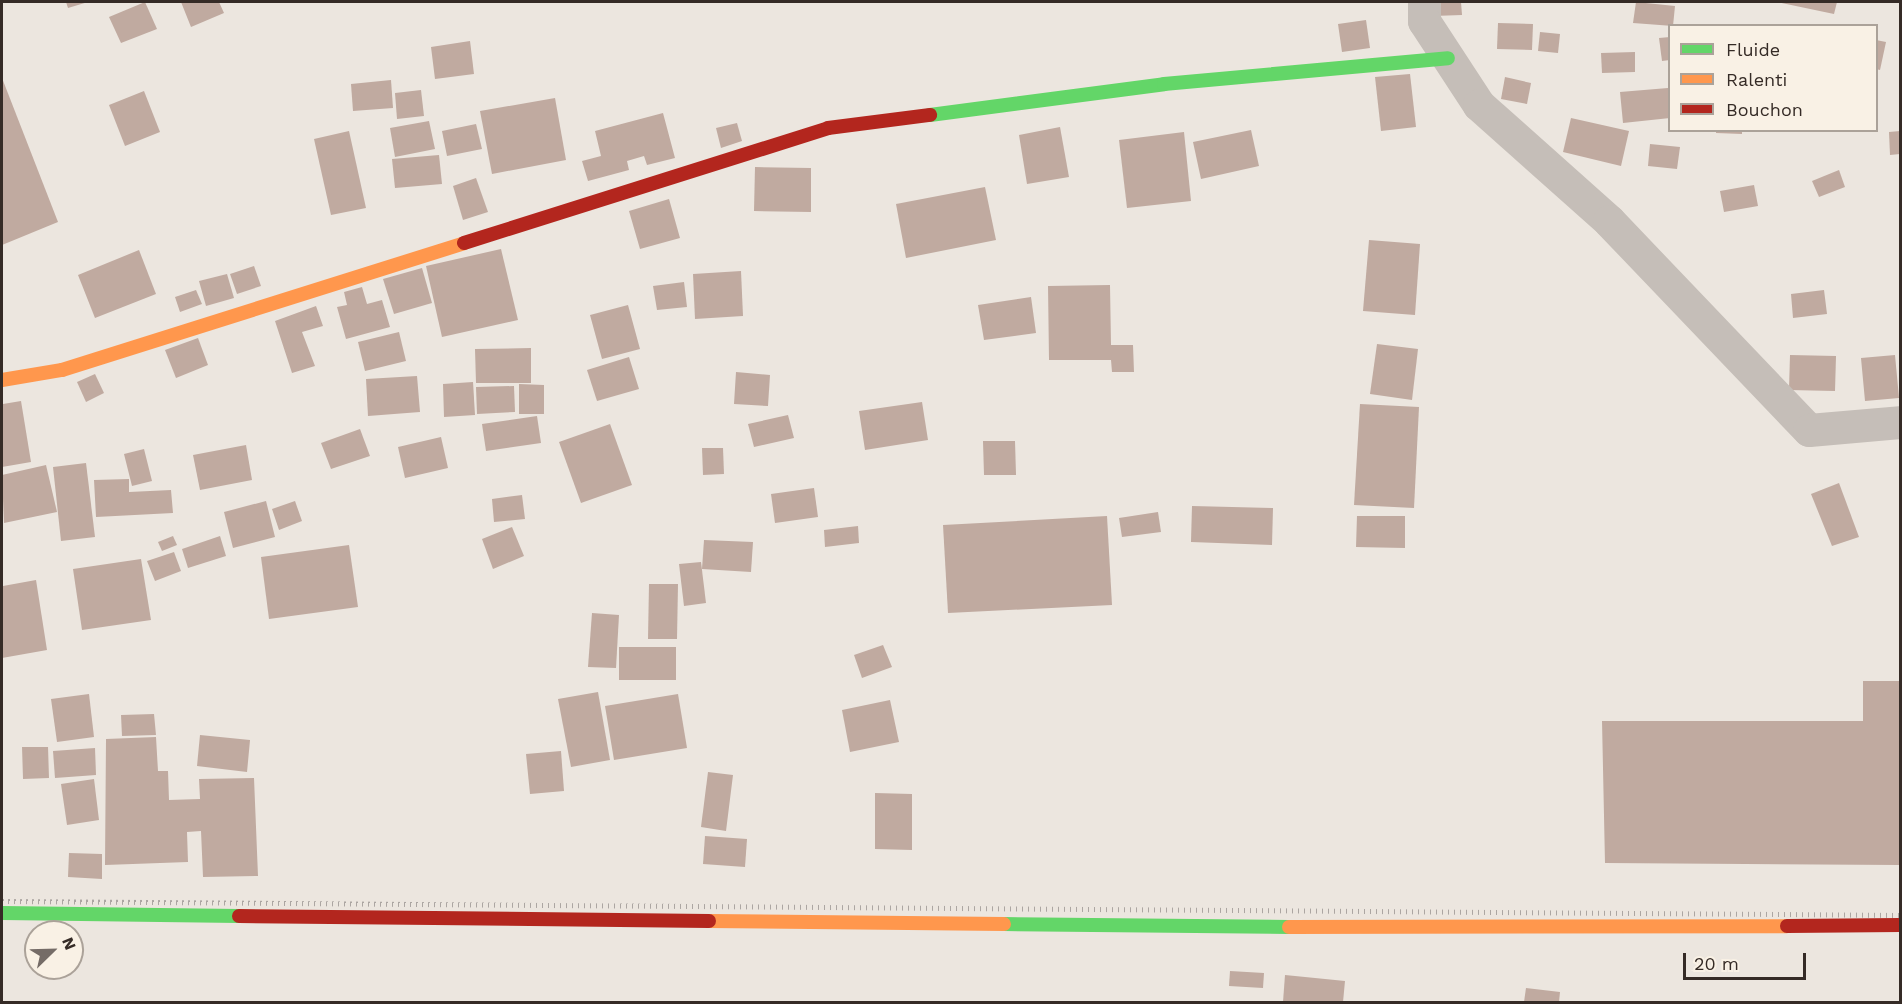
<!DOCTYPE html>
<style>
body{margin:0}
#map{position:relative;width:1902px;height:1004px;overflow:hidden;background:#ece6df;font-family:"Work Sans",sans-serif}
div>[style]{position:absolute}
[style*='--x']{left:calc(var(--x)*1px);top:calc(var(--y)*1px);width:calc(var(--w)*1px);rotate:calc(var(--a)*1deg)}
.building>*{inset:0;background:#c0aaa0}
.street>*{height:33px;margin:-16.5px;padding:0 16.5px;transform-origin:16.5px;border-radius:16.5px;background:#c5beb8}
.fast>*{height:14px;margin:-7px;padding:0 7px;transform-origin:7px;border-radius:7px;background:#63d668}
.slow>*{height:14px;margin:-7px;padding:0 7px;transform-origin:7px;border-radius:7px;background:#ff974d}
.jam>*{height:14px;margin:-7px;padding:0 7px;transform-origin:7px;border-radius:7px;background:#b3261e}
.rail>*{height:4.5px;margin-top:-2.25px;transform-origin:0;background:repeating-linear-gradient(90deg,#aca6a2 0 1.5px,transparent 0 6px)}
span{translate:-50% -50%;white-space:nowrap;text-align:center;line-height:1.15;-webkit-text-stroke:4.5px #f9f1e5;paint-order:stroke}
.frame{position:absolute;inset:0;border:3px solid #352b26;pointer-events:none}
.legend{position:absolute;left:1668px;top:24px;width:210px;height:108px;box-sizing:border-box;background:#f9f1e5;border:2px solid #aba299;margin:0;padding:8px 10px;list-style:none;font-size:18px;color:#352b26}
.legend li{display:flex;align-items:center;gap:12px;height:30px}
.legend b{width:30px;border:2px solid #aba299}
.north{position:absolute;left:24px;top:920px;width:60px;height:60px;box-sizing:border-box;background:#f9f1e5;border:2px solid #aba299;border-radius:50%;rotate:67deg;font-size:16px;font-weight:700;line-height:24px;text-align:center;color:#352b26}
.north::after{content:'';display:block;margin:auto;width:21px;height:27px;background:#756c67;clip-path:polygon(50% 0,100% 100%,50% 72%,0 100%)}
.scale{position:absolute;left:1683px;top:953px;width:123px;height:27px;box-sizing:border-box;border:3px solid #352b26;border-top:0;padding-left:8px;font-size:18px;line-height:21px;white-space:nowrap;color:#352b26;-webkit-text-stroke:4px #f9f1e5;paint-order:stroke}
</style>
<div id="map">
<div class="building">
<i style="clip-path:polygon(66px 2px,88px 2px,68px 8px)"></i>
<i style="clip-path:polygon(145px 2px,157px 29px,121px 43px,109px 17px)"></i>
<i style="clip-path:polygon(181px 2px,219px 2px,224px 13px,191px 27px)"></i>
<i style="clip-path:polygon(1432px 2px,1461px 2px,1462px 15px,1433px 16px)"></i>
<i style="clip-path:polygon(1636px 2px,1675px 6px,1673px 26px,1633px 23px)"></i>
<i style="clip-path:polygon(1777px 2px,1837px 2px,1834px 14px)"></i>
<i style="clip-path:polygon(1366px 20px,1370px 48px,1342px 52px,1338px 24px)"></i>
<i style="clip-path:polygon(1498px 23px,1533px 24px,1532px 50px,1497px 49px)"></i>
<i style="clip-path:polygon(1540px 32px,1560px 34px,1558px 53px,1538px 51px)"></i>
<i style="clip-path:polygon(1670px 37px,1670px 60px,1662px 61px,1659px 38px)"></i>
<i style="clip-path:polygon(1876px 40px,1886px 42px,1880px 70px,1876px 69px)"></i>
<i style="clip-path:polygon(470px 41px,474px 74px,435px 79px,431px 47px)"></i>
<i style="clip-path:polygon(1635px 52px,1635px 72px,1602px 73px,1601px 53px)"></i>
<i style="clip-path:polygon(1410px 74px,1416px 127px,1381px 131px,1375px 77px)"></i>
<i style="clip-path:polygon(1505px 77px,1531px 83px,1527px 104px,1501px 99px)"></i>
<i style="clip-path:polygon(2px 78px,58px 222px,2px 245px)"></i>
<i style="clip-path:polygon(391px 80px,393px 108px,353px 111px,351px 84px)"></i>
<i style="clip-path:polygon(1668px 88px,1670px 118px,1623px 123px,1620px 92px)"></i>
<i style="clip-path:polygon(421px 90px,424px 116px,397px 119px,395px 93px)"></i>
<i style="clip-path:polygon(144px 91px,160px 132px,125px 146px,109px 105px)"></i>
<i style="clip-path:polygon(555px 98px,566px 160px,492px 174px,480px 111px)"></i>
<i style="clip-path:polygon(663px 113px,675px 158px,647px 165px,644px 156px,627px 161px,629px 170px,588px 181px,582px 161px,601px 156px,595px 131px)"></i>
<i style="clip-path:polygon(1571px 118px,1629px 131px,1621px 166px,1563px 152px)"></i>
<i style="clip-path:polygon(429px 121px,435px 149px,395px 157px,390px 128px)"></i>
<i style="clip-path:polygon(737px 123px,742px 141px,721px 148px,716px 128px)"></i>
<i style="clip-path:polygon(476px 124px,482px 149px,447px 156px,442px 131px)"></i>
<i style="clip-path:polygon(1060px 127px,1069px 177px,1027px 184px,1019px 135px)"></i>
<i style="clip-path:polygon(1251px 130px,1259px 166px,1201px 179px,1193px 142px)"></i>
<i style="clip-path:polygon(1716px 130px,1742px 130px,1742px 134px,1716px 133px)"></i>
<i style="clip-path:polygon(349px 131px,366px 208px,331px 215px,314px 139px)"></i>
<i style="clip-path:polygon(1900px 131px,1900px 154px,1890px 155px,1889px 132px)"></i>
<i style="clip-path:polygon(1184px 132px,1191px 201px,1127px 208px,1119px 140px)"></i>
<i style="clip-path:polygon(1650px 144px,1680px 147px,1677px 169px,1648px 166px)"></i>
<i style="clip-path:polygon(439px 155px,442px 184px,395px 188px,392px 159px)"></i>
<i style="clip-path:polygon(755px 167px,811px 168px,811px 212px,754px 211px)"></i>
<i style="clip-path:polygon(1839px 170px,1845px 187px,1819px 197px,1812px 181px)"></i>
<i style="clip-path:polygon(476px 178px,488px 212px,463px 220px,453px 186px)"></i>
<i style="clip-path:polygon(1754px 185px,1758px 206px,1724px 212px,1720px 191px)"></i>
<i style="clip-path:polygon(985px 187px,996px 240px,906px 258px,896px 204px)"></i>
<i style="clip-path:polygon(669px 199px,680px 238px,640px 249px,629px 211px)"></i>
<i style="clip-path:polygon(1369px 240px,1420px 244px,1415px 315px,1363px 311px)"></i>
<i style="clip-path:polygon(501px 249px,518px 320px,442px 337px,426px 266px)"></i>
<i style="clip-path:polygon(139px 250px,156px 294px,95px 318px,78px 275px)"></i>
<i style="clip-path:polygon(254px 266px,261px 286px,237px 294px,230px 274px)"></i>
<i style="clip-path:polygon(422px 268px,432px 303px,394px 314px,383px 279px)"></i>
<i style="clip-path:polygon(741px 271px,743px 316px,695px 319px,693px 274px)"></i>
<i style="clip-path:polygon(227px 274px,234px 298px,206px 306px,199px 281px)"></i>
<i style="clip-path:polygon(684px 282px,687px 307px,657px 310px,653px 286px)"></i>
<i style="clip-path:polygon(1110px 285px,1111px 345px,1133px 345px,1134px 372px,1112px 372px,1111px 360px,1049px 360px,1048px 286px)"></i>
<i style="clip-path:polygon(362px 287px,367px 304px,382px 300px,390px 327px,346px 339px,337px 307px,347px 305px,344px 292px)"></i>
<i style="clip-path:polygon(196px 290px,202px 304px,180px 312px,175px 297px)"></i>
<i style="clip-path:polygon(1824px 290px,1827px 314px,1793px 318px,1791px 294px)"></i>
<i style="clip-path:polygon(1031px 297px,1036px 333px,984px 340px,978px 305px)"></i>
<i style="clip-path:polygon(628px 305px,640px 349px,602px 359px,590px 315px)"></i>
<i style="clip-path:polygon(316px 306px,323px 326px,302px 332px,315px 366px,292px 373px,275px 321px)"></i>
<i style="clip-path:polygon(399px 332px,406px 361px,365px 371px,358px 342px)"></i>
<i style="clip-path:polygon(198px 338px,208px 365px,176px 378px,165px 350px)"></i>
<i style="clip-path:polygon(1377px 344px,1418px 349px,1412px 400px,1370px 394px)"></i>
<i style="clip-path:polygon(531px 348px,531px 383px,476px 383px,475px 349px)"></i>
<i style="clip-path:polygon(1790px 355px,1836px 356px,1835px 391px,1789px 390px)"></i>
<i style="clip-path:polygon(1895px 355px,1899px 398px,1865px 401px,1861px 358px)"></i>
<i style="clip-path:polygon(629px 357px,639px 389px,597px 401px,587px 370px)"></i>
<i style="clip-path:polygon(736px 372px,770px 375px,768px 406px,734px 404px)"></i>
<i style="clip-path:polygon(95px 374px,104px 393px,86px 402px,77px 382px)"></i>
<i style="clip-path:polygon(417px 376px,420px 412px,368px 416px,366px 379px)"></i>
<i style="clip-path:polygon(473px 382px,475px 415px,444px 417px,443px 384px)"></i>
<i style="clip-path:polygon(519px 384px,544px 385px,544px 414px,519px 414px)"></i>
<i style="clip-path:polygon(514px 386px,515px 412px,477px 414px,476px 387px)"></i>
<i style="clip-path:polygon(21px 401px,31px 462px,2px 467px,3px 404px)"></i>
<i style="clip-path:polygon(922px 402px,928px 440px,865px 450px,859px 411px)"></i>
<i style="clip-path:polygon(1360px 404px,1419px 407px,1414px 508px,1354px 505px)"></i>
<i style="clip-path:polygon(788px 415px,794px 438px,754px 447px,748px 424px)"></i>
<i style="clip-path:polygon(537px 416px,541px 443px,486px 451px,482px 424px)"></i>
<i style="clip-path:polygon(610px 424px,632px 485px,581px 503px,559px 442px)"></i>
<i style="clip-path:polygon(360px 429px,370px 456px,331px 469px,321px 443px)"></i>
<i style="clip-path:polygon(441px 437px,448px 468px,405px 478px,398px 447px)"></i>
<i style="clip-path:polygon(983px 441px,1015px 441px,1016px 475px,984px 475px)"></i>
<i style="clip-path:polygon(246px 445px,252px 480px,200px 490px,193px 455px)"></i>
<i style="clip-path:polygon(702px 448px,723px 448px,724px 474px,703px 475px)"></i>
<i style="clip-path:polygon(144px 449px,152px 481px,132px 486px,124px 454px)"></i>
<i style="clip-path:polygon(86px 463px,95px 537px,61px 541px,53px 467px)"></i>
<i style="clip-path:polygon(46px 465px,57px 512px,4px 523px,2px 475px)"></i>
<i style="clip-path:polygon(129px 479px,129px 492px,171px 490px,173px 513px,96px 517px,94px 480px)"></i>
<i style="clip-path:polygon(1839px 483px,1859px 537px,1832px 546px,1811px 494px)"></i>
<i style="clip-path:polygon(814px 488px,818px 517px,775px 523px,771px 494px)"></i>
<i style="clip-path:polygon(522px 495px,525px 519px,494px 522px,492px 499px)"></i>
<i style="clip-path:polygon(266px 501px,275px 537px,233px 548px,224px 512px)"></i>
<i style="clip-path:polygon(295px 501px,302px 521px,279px 530px,272px 509px)"></i>
<i style="clip-path:polygon(1192px 506px,1273px 508px,1272px 545px,1191px 542px)"></i>
<i style="clip-path:polygon(1158px 512px,1161px 532px,1122px 537px,1119px 518px)"></i>
<i style="clip-path:polygon(1107px 516px,1112px 605px,948px 613px,943px 525px)"></i>
<i style="clip-path:polygon(1357px 516px,1405px 516px,1405px 548px,1356px 547px)"></i>
<i style="clip-path:polygon(858px 526px,859px 543px,825px 547px,824px 530px)"></i>
<i style="clip-path:polygon(512px 527px,524px 556px,493px 569px,482px 539px)"></i>
<i style="clip-path:polygon(173px 536px,177px 545px,162px 551px,158px 542px)"></i>
<i style="clip-path:polygon(220px 536px,226px 556px,188px 568px,182px 549px)"></i>
<i style="clip-path:polygon(704px 540px,753px 542px,751px 572px,702px 569px)"></i>
<i style="clip-path:polygon(349px 545px,358px 607px,269px 619px,261px 557px)"></i>
<i style="clip-path:polygon(174px 552px,181px 571px,155px 581px,147px 561px)"></i>
<i style="clip-path:polygon(141px 559px,151px 620px,82px 630px,73px 569px)"></i>
<i style="clip-path:polygon(701px 562px,706px 603px,684px 606px,679px 564px)"></i>
<i style="clip-path:polygon(36px 580px,47px 650px,2px 658px,3px 586px)"></i>
<i style="clip-path:polygon(649px 584px,678px 584px,677px 639px,648px 639px)"></i>
<i style="clip-path:polygon(592px 613px,619px 615px,616px 668px,588px 667px)"></i>
<i style="clip-path:polygon(883px 645px,892px 667px,862px 678px,854px 655px)"></i>
<i style="clip-path:polygon(619px 647px,676px 647px,676px 680px,619px 680px)"></i>
<i style="clip-path:polygon(1863px 681px,1900px 681px,1900px 865px,1605px 863px,1602px 721px,1863px 721px)"></i>
<i style="clip-path:polygon(598px 692px,610px 760px,571px 767px,558px 699px)"></i>
<i style="clip-path:polygon(89px 694px,94px 737px,57px 742px,51px 699px)"></i>
<i style="clip-path:polygon(678px 694px,687px 748px,614px 760px,605px 706px)"></i>
<i style="clip-path:polygon(890px 700px,899px 742px,850px 752px,842px 710px)"></i>
<i style="clip-path:polygon(154px 714px,156px 735px,122px 736px,121px 715px)"></i>
<i style="clip-path:polygon(200px 735px,250px 740px,247px 772px,197px 766px)"></i>
<i style="clip-path:polygon(156px 737px,158px 771px,168px 771px,169px 800px,200px 799px,199px 779px,254px 778px,258px 876px,203px 877px,201px 831px,187px 832px,188px 862px,105px 865px,106px 739px)"></i>
<i style="clip-path:polygon(22px 747px,48px 747px,49px 778px,23px 779px)"></i>
<i style="clip-path:polygon(95px 748px,96px 775px,55px 778px,53px 751px)"></i>
<i style="clip-path:polygon(561px 751px,564px 791px,530px 794px,526px 754px)"></i>
<i style="clip-path:polygon(708px 772px,733px 775px,726px 831px,701px 827px)"></i>
<i style="clip-path:polygon(94px 779px,99px 820px,67px 825px,61px 784px)"></i>
<i style="clip-path:polygon(875px 793px,912px 794px,912px 850px,875px 849px)"></i>
<i style="clip-path:polygon(705px 836px,747px 839px,745px 867px,703px 864px)"></i>
<i style="clip-path:polygon(69px 853px,102px 854px,102px 879px,68px 877px)"></i>
<i style="clip-path:polygon(1230px 971px,1264px 973px,1263px 988px,1229px 986px)"></i>
<i style="clip-path:polygon(1285px 975px,1345px 981px,1343px 1002px,1283px 1002px)"></i>
<i style="clip-path:polygon(1526px 988px,1560px 992px,1559px 1002px,1524px 1002px)"></i>
</div>
<div class="street">
<i style="--x:1424;--y:2;--w:19;--a:90"></i>
<i style="--x:1424;--y:21;--w:100;--a:56.8"></i>
<i style="--x:1479;--y:105;--w:174;--a:41.7"></i>
<i style="--x:1609;--y:221;--w:289;--a:46.3"></i>
<i style="--x:1809;--y:430;--w:91;--a:-5"></i>
</div>
<div class="fast">
<i style="--x:930;--y:115;--w:236;--a:-7.5"></i>
<i style="--x:1164;--y:84;--w:285;--a:-5.2"></i>
<i style="--x:2;--y:913;--w:237;--a:0.7"></i>
<i style="--x:1004;--y:924;--w:285;--a:0.6"></i>
</div>
<div class="slow">
<i style="--x:2;--y:380;--w:61;--a:-9.5"></i>
<i style="--x:62;--y:370;--w:422;--a:-17.5"></i>
<i style="--x:709;--y:921;--w:295;--a:0.6"></i>
<i style="--x:1289;--y:927;--w:498;--a:-0.1"></i>
</div>
<div class="jam">
<i style="--x:464;--y:243;--w:382;--a:-17.5"></i>
<i style="--x:828;--y:128;--w:103;--a:-7.3"></i>
<i style="--x:239;--y:916;--w:470;--a:0.6"></i>
<i style="--x:1787;--y:926;--w:113;--a:-0.5"></i>
</div>
<div class="rail">
<i style="--x:2;--y:901;--w:1898;--a:0.42"></i>
</div>
<div class="frame"></div>
<ul class="legend">
<li><b style="height:8px;background:#63d668"></b>Fluide</li>
<li><b style="height:8px;background:#ff974d"></b>Ralenti</li>
<li><b style="height:8px;background:#b3261e"></b>Bouchon</li>
</ul>
<div class="north">N</div>
<div class="scale">20 m</div>
</div>
